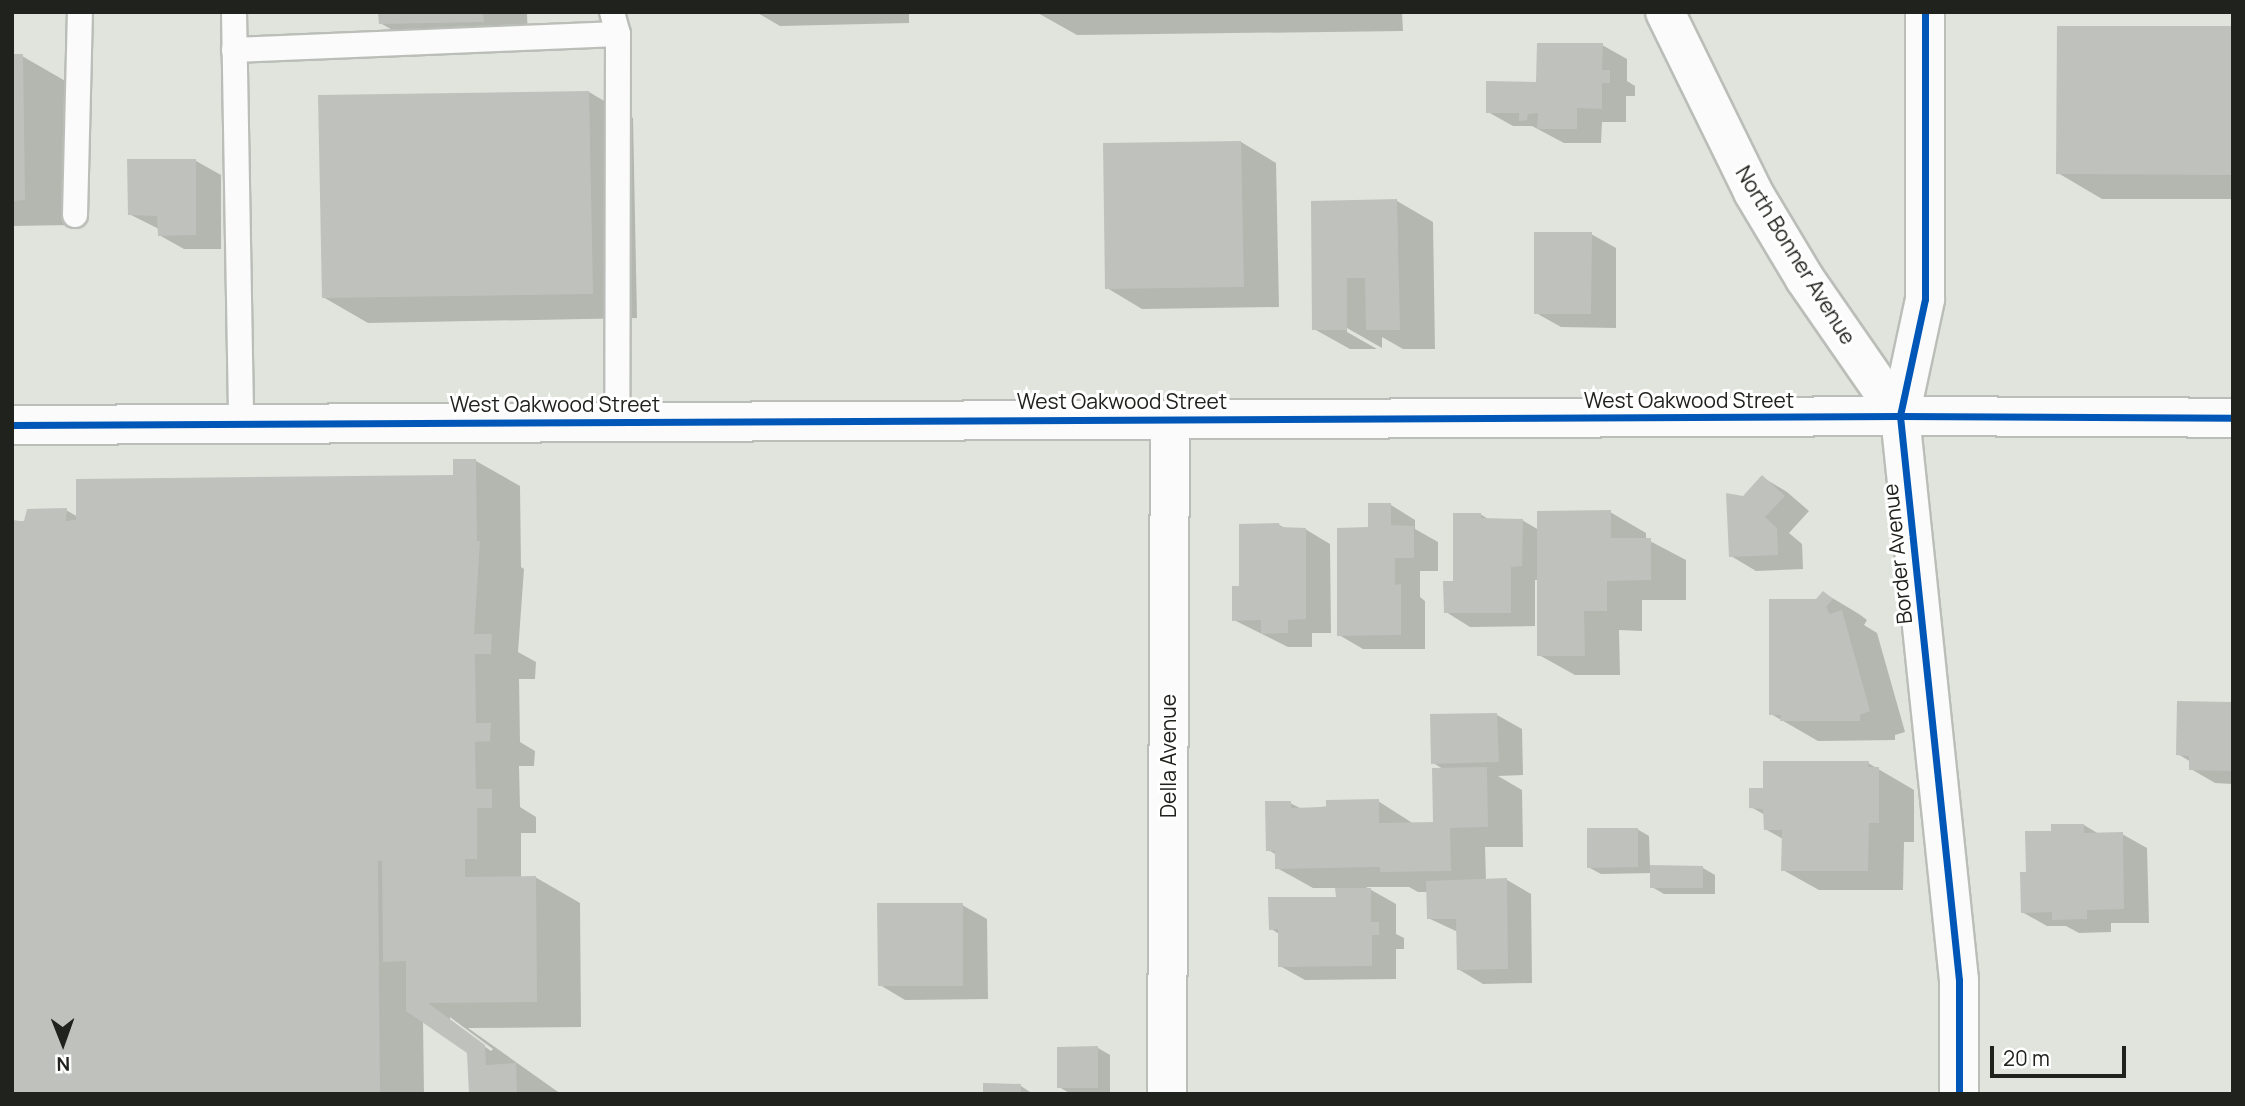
<!DOCTYPE html>
<style>
body{margin:0}
#map{position:relative;width:2245px;height:1106px;overflow:hidden;background:#e1e4dd;font-family:Manrope,sans-serif}
div>[style]{position:absolute}
[style*='--x']{left:calc(var(--x)*1px);top:calc(var(--y)*1px);width:calc(var(--w)*1px);rotate:calc(var(--a)*1deg)}
.shadow>*{inset:0;background:#0003}
.building>*{inset:0;background:#bfc2bc}
.roads{filter:drop-shadow(2px 0 #bbbeb8) drop-shadow(-2px 0 #bbbeb8) drop-shadow(0 2px #bbbeb8) drop-shadow(0 -2px #bbbeb8)}
.service>*{height:24px;margin:-12px;padding:0 12px;transform-origin:12px;border-radius:12px;background:#fafbfa}
.minor>*{height:38px;margin:-19px;padding:0 19px;transform-origin:19px;border-radius:19px;background:#fafbfa}
.tertiary>*{height:38px;margin:-19px;padding:0 19px;transform-origin:19px;border-radius:19px;background:#fafbfa}
.cycleway>*{height:7px;margin:-3.5px;padding:0 3.5px;transform-origin:3.5px;border-radius:3.5px;background:#0057b8}
span{translate:-50% -50%;white-space:nowrap;text-align:center;line-height:1.15;-webkit-text-stroke:6px #fff;paint-order:stroke}
.street-label{font-size:21px;color:#20221d}
.frame{position:absolute;inset:0;border:14px solid #20221d;pointer-events:none}
.north{position:absolute;left:28px;top:1008px;width:70px;height:70px;-webkit-text-stroke:5px #fff;paint-order:stroke;rotate:179deg;font-size:19px;font-weight:700;line-height:28px;text-align:center;color:#20221d}
.north::after{content:'';display:block;margin:auto;width:24px;height:32px;background:#20221d;clip-path:polygon(50% 0,100% 100%,50% 72%,0 100%)}
.scale{position:absolute;left:1990px;top:1046px;width:136px;height:32px;box-sizing:border-box;border:4px solid #20221d;border-top:0;padding-left:9px;font-size:21px;line-height:24px;white-space:nowrap;color:#20221d;-webkit-text-stroke:5px #fff;paint-order:stroke}
</style>
<div id="map">
<div class="shadow">
<i style="clip-path:polygon(380px 12px,527px 12px,528px 47px,425px 48px,380px 23px)"></i>
<i style="clip-path:polygon(756px 12px,909px 12px,909px 23px,780px 26px)"></i>
<i style="clip-path:polygon(1036px 12px,1402px 12px,1403px 31px,1077px 35px)"></i>
<i style="clip-path:polygon(2233px 28px,2233px 199px,2102px 199px,2058px 173px)"></i>
<i style="clip-path:polygon(1602px 45px,1627px 59px,1627px 81px,1635px 86px,1635px 96px,1626px 96px,1626px 122px,1602px 122px,1601px 143px,1564px 143px,1532px 126px,1513px 126px,1488px 112px)"></i>
<i style="clip-path:polygon(12px 56px,22px 56px,67px 82px,69px 225px,12px 226px)"></i>
<i style="clip-path:polygon(589px 92px,633px 118px,637px 318px,368px 323px,323px 297px)"></i>
<i style="clip-path:polygon(1241px 142px,1276px 163px,1279px 307px,1142px 309px,1107px 288px)"></i>
<i style="clip-path:polygon(196px 161px,221px 175px,221px 249px,184px 249px,159px 235px,159px 229px,129px 214px)"></i>
<i style="clip-path:polygon(1397px 201px,1433px 222px,1435px 349px,1403px 349px,1382px 337px,1382px 348px,1347px 328px,1347px 332px,1377px 349px,1350px 349px,1314px 329px)"></i>
<i style="clip-path:polygon(1591px 234px,1616px 248px,1616px 328px,1561px 327px,1536px 313px)"></i>
<i style="clip-path:polygon(evenodd,476px 461px,520px 486px,521px 567px,524px 569px,518px 652px,536px 662px,535px 679px,519px 679px,520px 742px,535px 751px,534px 766px,519px 766px,520px 807px,536px 817px,536px 833px,521px 833px,521px 878px,535px 877px,580px 903px,581px 1027px,468px 1028px,561px 1094px,470px 1094px,469px 1053px,423px 1021px,424px 1094px,12px 1094px,12px 520px,26px 522px,66px 510px,78px 517px,455px 477px,476px 461px,450px 1017px,493px 1049px,491px 1051px,450px 1022px,450px 1017px)"></i>
<i style="clip-path:polygon(1762px 477px,1787px 492px,1809px 511px,1789px 533px,1802px 544px,1803px 569px,1756px 571px,1731px 556px,1744px 498px)"></i>
<i style="clip-path:polygon(1391px 505px,1415px 520px,1415px 529px,1438px 542px,1438px 571px,1420px 571px,1420px 597px,1425px 601px,1425px 649px,1363px 649px,1339px 635px,1369px 529px)"></i>
<i style="clip-path:polygon(1610px 512px,1646px 533px,1646px 539px,1686px 560px,1686px 600px,1642px 600px,1642px 631px,1619px 630px,1620px 675px,1575px 675px,1539px 655px,1539px 580px,1535px 580px,1535px 626px,1470px 627px,1446px 612px,1480px 514px,1490px 520px,1522px 520px,1539px 530px)"></i>
<i style="clip-path:polygon(1279px 525px,1287px 529px,1305px 529px,1330px 544px,1331px 633px,1312px 633px,1312px 647px,1288px 647px,1234px 620px,1241px 587px)"></i>
<i style="clip-path:polygon(1824px 593px,1859px 614px,1867px 620px,1864px 625px,1877px 633px,1905px 732px,1895px 735px,1895px 740px,1818px 741px,1771px 714px,1817px 601px)"></i>
<i style="clip-path:polygon(2233px 704px,2233px 784px,2215px 783px,2191px 769px,2191px 762px,2178px 754px)"></i>
<i style="clip-path:polygon(1497px 715px,1522px 729px,1523px 775px,1498px 776px,1522px 790px,1523px 847px,1485px 847px,1486px 881px,1507px 880px,1531px 894px,1532px 983px,1483px 984px,1458px 969px,1458px 932px,1428px 918px,1428px 892px,1418px 892px,1409px 887px,1366px 887px,1396px 904px,1396px 934px,1404px 938px,1404px 949px,1396px 949px,1396px 979px,1305px 980px,1280px 966px,1279px 934px,1270px 928px,1337px 898px,1337px 888px,1313px 888px,1277px 868px,1277px 855px,1268px 850px,1290px 803px,1302px 809px,1378px 801px,1414px 824px,1435px 824px,1445px 770px,1433px 763px)"></i>
<i style="clip-path:polygon(1868px 763px,1914px 790px,1914px 842px,1904px 842px,1903px 890px,1819px 890px,1783px 870px,1783px 839px,1765px 829px,1765px 815px,1751px 807px,1765px 790px)"></i>
<i style="clip-path:polygon(2084px 825px,2099px 834px,2122px 834px,2147px 848px,2149px 923px,2111px 923px,2111px 932px,2079px 933px,2066px 926px,2047px 926px,2022px 912px,2028px 874px,2053px 833px)"></i>
<i style="clip-path:polygon(1637px 829px,1649px 836px,1650px 867px,1703px 868px,1715px 875px,1715px 894px,1664px 894px,1652px 887px,1652px 873px,1601px 874px,1588px 867px)"></i>
<i style="clip-path:polygon(962px 905px,987px 919px,988px 999px,905px 1000px,880px 985px)"></i>
<i style="clip-path:polygon(1098px 1048px,1110px 1055px,1110px 1094px,1071px 1094px,1059px 1087px)"></i>
<i style="clip-path:polygon(985px 1085px,1021px 1086px,1033px 1094px,985px 1094px)"></i>
</div>
<div class="building">
<i style="clip-path:polygon(378px 12px,483px 12px,484px 22px,379px 24px)"></i>
<i style="clip-path:polygon(2057px 26px,2233px 26px,2233px 175px,2056px 174px)"></i>
<i style="clip-path:polygon(1537px 43px,1603px 43px,1602px 70px,1610px 70px,1610px 83px,1602px 83px,1602px 109px,1577px 108px,1577px 129px,1537px 129px,1538px 113px,1528px 114px,1527px 120px,1519px 121px,1519px 113px,1486px 113px,1486px 81px,1536px 82px)"></i>
<i style="clip-path:polygon(12px 54px,23px 54px,25px 200px,12px 201px)"></i>
<i style="clip-path:polygon(589px 91px,593px 294px,322px 298px,318px 95px)"></i>
<i style="clip-path:polygon(1241px 141px,1244px 287px,1105px 289px,1103px 143px)"></i>
<i style="clip-path:polygon(127px 159px,196px 159px,196px 235px,158px 236px,157px 216px,128px 215px)"></i>
<i style="clip-path:polygon(1397px 199px,1400px 330px,1366px 330px,1365px 278px,1347px 278px,1347px 330px,1312px 330px,1311px 201px)"></i>
<i style="clip-path:polygon(1534px 232px,1592px 232px,1591px 314px,1534px 314px)"></i>
<i style="clip-path:polygon(453px 459px,476px 459px,477px 541px,480px 541px,474px 634px,492px 634px,491px 654px,475px 654px,476px 723px,491px 723px,490px 741px,475px 742px,476px 789px,492px 789px,492px 808px,477px 808px,477px 859px,465px 859px,465px 877px,536px 876px,537px 1002px,428px 1003px,485px 1045px,486px 1065px,516px 1063px,517px 1094px,469px 1094px,467px 1053px,406px 1011px,406px 961px,383px 962px,382px 861px,378px 861px,380px 1094px,12px 1094px,12px 521px,24px 521px,27px 509px,67px 508px,66px 521px,76px 520px,76px 479px,453px 475px)"></i>
<i style="clip-path:polygon(1762px 475px,1785px 496px,1765px 517px,1777px 528px,1778px 555px,1729px 557px,1726px 493px,1743px 496px)"></i>
<i style="clip-path:polygon(1368px 503px,1391px 503px,1391px 525px,1414px 526px,1414px 558px,1395px 558px,1395px 585px,1401px 584px,1401px 635px,1337px 636px,1337px 528px,1368px 527px)"></i>
<i style="clip-path:polygon(1611px 510px,1611px 538px,1651px 538px,1651px 580px,1607px 581px,1607px 611px,1584px 611px,1585px 656px,1537px 656px,1537px 511px)"></i>
<i style="clip-path:polygon(1453px 513px,1481px 513px,1481px 518px,1523px 519px,1522px 566px,1511px 567px,1511px 613px,1444px 613px,1443px 581px,1453px 581px)"></i>
<i style="clip-path:polygon(1279px 523px,1280px 527px,1306px 528px,1306px 619px,1288px 620px,1288px 633px,1261px 634px,1261px 620px,1232px 621px,1232px 586px,1239px 586px,1239px 524px)"></i>
<i style="clip-path:polygon(1823px 591px,1833px 599px,1826px 607px,1830px 614px,1842px 610px,1870px 711px,1860px 715px,1860px 721px,1780px 721px,1781px 715px,1769px 715px,1769px 599px,1816px 599px)"></i>
<i style="clip-path:polygon(2177px 701px,2233px 702px,2233px 771px,2189px 770px,2189px 756px,2176px 755px)"></i>
<i style="clip-path:polygon(1497px 713px,1499px 762px,1431px 764px,1430px 714px)"></i>
<i style="clip-path:polygon(1763px 761px,1869px 761px,1868px 767px,1879px 767px,1879px 823px,1869px 823px,1868px 871px,1781px 871px,1782px 830px,1764px 830px,1763px 809px,1749px 808px,1749px 788px,1763px 788px)"></i>
<i style="clip-path:polygon(1487px 767px,1488px 827px,1450px 828px,1451px 871px,1380px 872px,1380px 867px,1275px 869px,1275px 851px,1266px 851px,1265px 801px,1291px 801px,1291px 808px,1326px 807px,1326px 800px,1379px 799px,1379px 823px,1433px 822px,1432px 768px)"></i>
<i style="clip-path:polygon(2051px 824px,2084px 824px,2084px 833px,2123px 832px,2124px 909px,2087px 910px,2087px 919px,2052px 920px,2052px 912px,2021px 913px,2020px 872px,2026px 872px,2025px 831px,2051px 831px)"></i>
<i style="clip-path:polygon(1587px 828px,1638px 828px,1638px 867px,1587px 868px)"></i>
<i style="clip-path:polygon(1650px 865px,1703px 866px,1703px 888px,1650px 888px)"></i>
<i style="clip-path:polygon(1507px 878px,1508px 969px,1457px 970px,1456px 919px,1427px 919px,1426px 881px)"></i>
<i style="clip-path:polygon(1335px 888px,1371px 888px,1371px 922px,1379px 922px,1379px 935px,1372px 935px,1372px 966px,1278px 967px,1278px 929px,1269px 930px,1268px 897px,1336px 897px)"></i>
<i style="clip-path:polygon(877px 903px,963px 903px,963px 986px,878px 986px)"></i>
<i style="clip-path:polygon(1098px 1046px,1098px 1088px,1057px 1088px,1057px 1047px)"></i>
<i style="clip-path:polygon(983px 1083px,1021px 1084px,1021px 1094px,983px 1094px)"></i>
</div>
<div class="roads">
<div class="service">
<i style="--x:234;--y:12;--w:411;--a:89"></i>
<i style="--x:612;--y:12;--w:23;--a:75"></i>
<i style="--x:618;--y:34;--w:387;--a:90.1"></i>
<i style="--x:234;--y:50;--w:384;--a:-2.4"></i>
<i style="--x:75;--y:215;--w:203;--a:-88.6"></i>
</div>
<div class="minor">
<i style="--x:12;--y:425;--w:1888;--a:-0.27"></i>
<i style="--x:1900;--y:416;--w:120;--a:-77.9"></i>
<i style="--x:1925;--y:299;--w:287;--a:-90"></i>
<i style="--x:1167;--y:1094;--w:675;--a:-89.75"></i>
</div>
<div class="tertiary">
<i style="--x:1665;--y:12;--w:200;--a:63.9"></i>
<i style="--x:1753;--y:192;--w:101;--a:59.1"></i>
<i style="--x:1805;--y:279;--w:167;--a:55.3"></i>
<i style="--x:1900;--y:416;--w:567;--a:84.03"></i>
<i style="--x:1959;--y:980;--w:114;--a:90"></i>
<i style="--x:1900;--y:416;--w:333;--a:0.3"></i>
</div>
</div>
<div class="cycleway">
<i style="--x:1925;--y:12;--w:287;--a:90"></i>
<i style="--x:1925;--y:299;--w:120;--a:102.1"></i>
<i style="--x:1900;--y:416;--w:567;--a:84.03"></i>
<i style="--x:1959;--y:980;--w:114;--a:90"></i>
<i style="--x:12;--y:425;--w:1888;--a:-0.27"></i>
<i style="--x:1900;--y:416;--w:333;--a:0.3"></i>
</div>
<div class="street-label">
<span style="left:1796px;top:255px;rotate:58deg">North Bonner Avenue</span>
<span style="left:1689px;top:400px">West Oakwood Street</span>
<span style="left:1122px;top:401px">West Oakwood Street</span>
<span style="left:555px;top:404px">West Oakwood Street</span>
<span style="left:1897px;top:554px;rotate:-96deg">Border Avenue</span>
<span style="left:1168px;top:756px;rotate:-90deg">Della Avenue</span>
</div>
<div class="frame"></div>
<div class="north">N</div>
<div class="scale">20 m</div>
</div>
